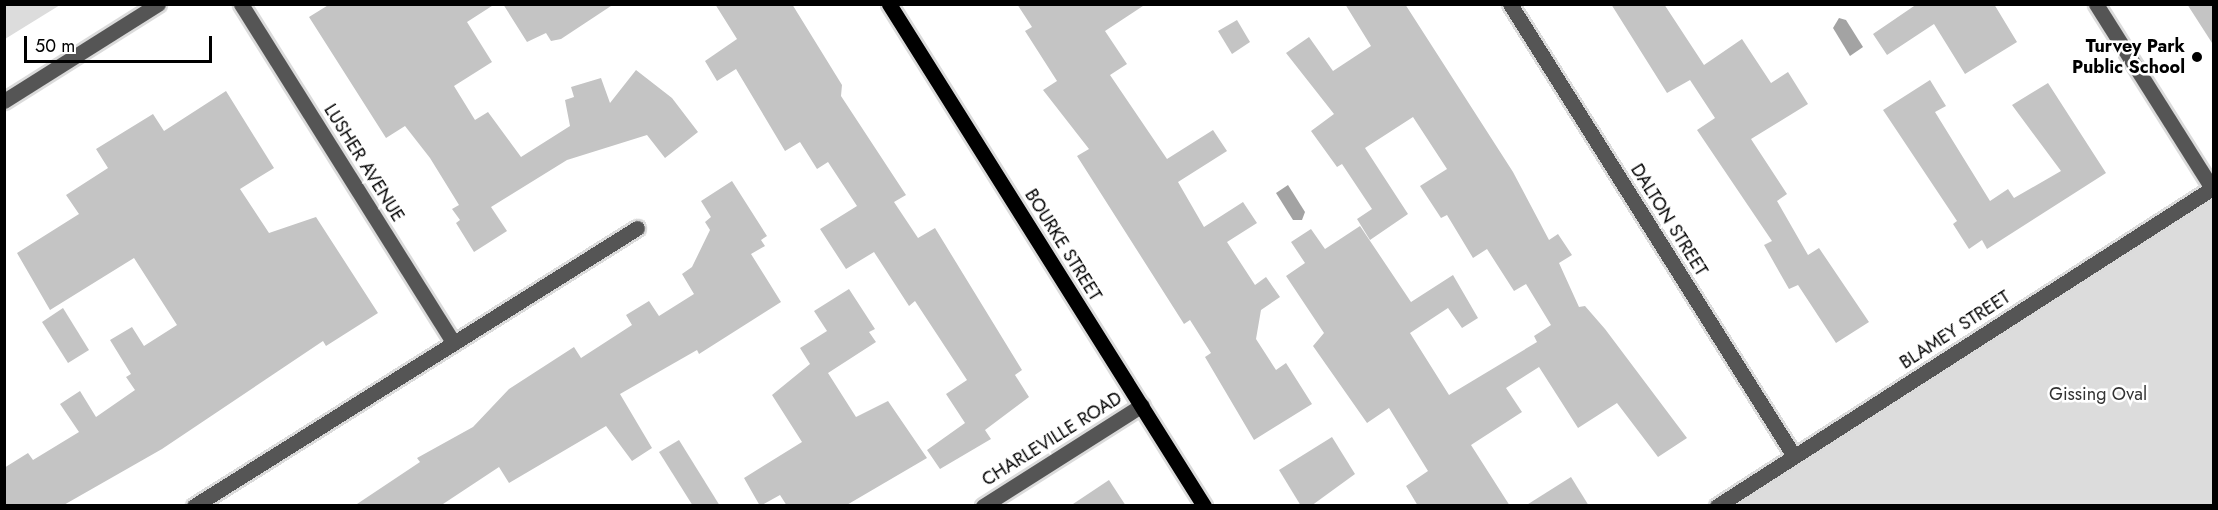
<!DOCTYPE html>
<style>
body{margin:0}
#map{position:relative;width:2218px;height:510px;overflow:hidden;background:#fff;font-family:Jost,sans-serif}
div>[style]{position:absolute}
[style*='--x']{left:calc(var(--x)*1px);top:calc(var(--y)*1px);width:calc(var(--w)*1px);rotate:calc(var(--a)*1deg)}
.green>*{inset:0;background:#dcdcdc}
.water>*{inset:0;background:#a3a3a3}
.building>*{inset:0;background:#c4c4c4}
.roads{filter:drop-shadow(2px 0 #dbdbdb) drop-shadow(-2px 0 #dbdbdb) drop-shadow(0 2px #dbdbdb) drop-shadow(0 -2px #dbdbdb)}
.minor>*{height:15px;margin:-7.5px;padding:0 7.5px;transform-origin:7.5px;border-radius:7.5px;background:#555}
.major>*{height:15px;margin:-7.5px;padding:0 7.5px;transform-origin:7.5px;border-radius:7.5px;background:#000}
.dots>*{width:16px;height:16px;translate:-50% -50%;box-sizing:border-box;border:3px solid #fff;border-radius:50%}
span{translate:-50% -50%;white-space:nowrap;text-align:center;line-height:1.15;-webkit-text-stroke:5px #fff;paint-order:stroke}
.poi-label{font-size:18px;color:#000;font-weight:700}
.right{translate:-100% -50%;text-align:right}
.street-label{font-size:18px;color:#000}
.park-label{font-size:18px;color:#333}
.frame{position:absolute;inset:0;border:6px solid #000;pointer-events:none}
.scale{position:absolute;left:24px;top:36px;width:188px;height:27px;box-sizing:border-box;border:3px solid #000;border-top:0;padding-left:8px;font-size:18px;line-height:21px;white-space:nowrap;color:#000;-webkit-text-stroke:4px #fff;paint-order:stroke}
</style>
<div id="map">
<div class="green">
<i style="clip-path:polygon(5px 4px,60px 4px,60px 5px,5px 39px)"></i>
<i style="clip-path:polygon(2213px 187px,2213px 505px,1717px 506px)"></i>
</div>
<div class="water">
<i style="clip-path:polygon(1839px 18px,1846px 20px,1863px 47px,1850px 56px,1833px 28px)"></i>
<i style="clip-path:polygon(1288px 185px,1305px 212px,1302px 220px,1293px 220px,1276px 193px)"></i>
</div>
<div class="building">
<i style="clip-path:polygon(330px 4px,495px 4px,467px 22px,492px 62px,454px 86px,475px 120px,488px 112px,521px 157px,570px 126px,565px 100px,574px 97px,571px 87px,601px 78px,610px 103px,636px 70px,672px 98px,698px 132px,665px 158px,647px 135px,567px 160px,491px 207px,507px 231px,474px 252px,456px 223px,460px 220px,452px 209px,459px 205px,430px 158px,405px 126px,386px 138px,309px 17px)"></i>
<i style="clip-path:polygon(503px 4px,614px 4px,561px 39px,551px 41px,546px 33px,527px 42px)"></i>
<i style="clip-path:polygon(715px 4px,792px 4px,842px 85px,841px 96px,906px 195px,894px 202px,918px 238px,935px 228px,1022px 370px,1015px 375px,1029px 397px,985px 430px,991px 439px,940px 469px,927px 450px,965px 423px,946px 394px,967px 380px,915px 301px,909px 306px,874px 252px,846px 269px,820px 229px,857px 206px,828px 162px,817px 169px,800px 142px,785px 151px,736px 69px,717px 81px,705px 61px,737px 39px)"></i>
<i style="clip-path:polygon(1017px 4px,1146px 4px,1105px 31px,1127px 64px,1110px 75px,1167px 159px,1213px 130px,1227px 151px,1178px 182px,1204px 227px,1243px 202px,1257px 223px,1227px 242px,1255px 285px,1266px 277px,1280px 297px,1261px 310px,1256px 339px,1276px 370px,1286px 363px,1312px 404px,1254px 440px,1205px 357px,1211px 353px,1190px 320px,1184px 324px,1077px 156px,1089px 149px,1043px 90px,1057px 81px,1025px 31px,1032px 27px)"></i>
<i style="clip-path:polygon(1345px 4px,1405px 4px,1513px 172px,1549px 240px,1558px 234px,1572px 255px,1559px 263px,1579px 307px,1585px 306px,1605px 329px,1687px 438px,1658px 457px,1617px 403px,1578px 428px,1539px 367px,1506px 388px,1522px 412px,1471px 445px,1510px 506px,1418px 506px,1406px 486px,1428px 471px,1389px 408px,1367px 423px,1313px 346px,1324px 333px,1286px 276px,1305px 263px,1291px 242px,1311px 229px,1325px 249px,1360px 226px,1411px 302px,1453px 275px,1478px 318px,1462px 328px,1448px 308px,1410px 333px,1449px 395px,1537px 342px,1534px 336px,1551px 325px,1526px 284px,1514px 291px,1487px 249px,1473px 258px,1447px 215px,1441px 218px,1420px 186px,1447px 169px,1413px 117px,1365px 148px,1408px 214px,1370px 240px,1357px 219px,1372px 209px,1342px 164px,1337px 167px,1311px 131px,1334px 114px,1286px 53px,1309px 37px,1333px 71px,1371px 46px)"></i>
<i style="clip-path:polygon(1611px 4px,1664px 4px,1704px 65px,1742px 39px,1771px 83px,1788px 72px,1808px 104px,1751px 139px,1787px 194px,1777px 201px,1808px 255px,1819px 248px,1869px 322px,1836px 343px,1798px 285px,1789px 289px,1764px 245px,1772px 241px,1697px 130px,1715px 118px,1690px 80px,1667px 93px)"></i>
<i style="clip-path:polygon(1917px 4px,1994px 4px,2017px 42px,1965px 74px,1934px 24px,1887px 55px,1873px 34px)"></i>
<i style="clip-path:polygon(2187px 4px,2214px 4px,2214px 46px)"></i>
<i style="clip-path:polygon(1237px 20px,1250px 42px,1232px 54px,1218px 31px)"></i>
<i style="clip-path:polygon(1930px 80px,1946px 106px,1935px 112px,1990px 201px,2008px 189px,2014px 198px,2061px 171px,2012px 105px,2048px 83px,2106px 173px,1987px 249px,1982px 240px,1969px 249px,1953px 224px,1957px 221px,1883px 110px)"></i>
<i style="clip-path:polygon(226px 91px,274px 168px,240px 189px,269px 233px,316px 217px,378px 313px,326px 346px,323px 341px,162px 449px,62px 506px,4px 506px,4px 468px,28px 453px,33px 460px,79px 432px,60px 404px,80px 391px,96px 417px,135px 390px,126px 377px,131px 374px,110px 340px,132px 327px,144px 346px,177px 325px,134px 258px,50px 310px,17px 253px,79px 214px,66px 195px,108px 168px,96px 149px,153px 114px,164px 131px)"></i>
<i style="clip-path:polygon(732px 181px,767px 236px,761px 240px,765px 246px,751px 254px,781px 302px,699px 354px,697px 350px,620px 394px,652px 448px,632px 461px,606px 426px,509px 483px,499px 467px,440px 506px,354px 506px,420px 462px,417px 458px,473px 427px,509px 389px,574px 347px,581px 358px,632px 325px,626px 315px,649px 301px,659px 316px,694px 294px,682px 274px,692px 267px,710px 230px,705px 222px,711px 217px,701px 201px)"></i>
<i style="clip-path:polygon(849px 289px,875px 329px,869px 332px,876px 342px,828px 373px,856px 417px,888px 401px,927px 458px,845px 506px,787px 506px,780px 495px,760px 506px,744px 478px,802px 442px,772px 395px,810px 364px,800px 348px,827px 331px,814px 311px)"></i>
<i style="clip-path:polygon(63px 308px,89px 350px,68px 363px,42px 322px)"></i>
<i style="clip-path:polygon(1332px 437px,1355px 474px,1311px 506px,1301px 506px,1279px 470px)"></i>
<i style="clip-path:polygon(679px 440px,720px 506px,693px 506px,659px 452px)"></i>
<i style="clip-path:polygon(1571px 477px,1589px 506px,1525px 506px)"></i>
<i style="clip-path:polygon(1109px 480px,1126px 506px,1070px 506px)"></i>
</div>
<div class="roads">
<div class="minor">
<i style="--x:241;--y:4;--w:400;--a:57.9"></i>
<i style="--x:1510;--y:4;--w:534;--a:57.86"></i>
<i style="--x:2096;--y:4;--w:218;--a:57.8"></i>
<i style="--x:4;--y:101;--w:182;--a:-32.2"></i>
<i style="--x:194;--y:506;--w:523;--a:-32.11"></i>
<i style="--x:983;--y:506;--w:188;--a:-32.4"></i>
<i style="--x:1717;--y:506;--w:591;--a:-32.69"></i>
</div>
<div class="major">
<i style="--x:889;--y:4;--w:593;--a:57.89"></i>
</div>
</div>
<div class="dots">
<i style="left:2197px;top:57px;background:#000"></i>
</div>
<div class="poi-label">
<span class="right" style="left:2185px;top:57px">Turvey Park<br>Public School</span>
</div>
<div class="street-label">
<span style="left:364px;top:163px;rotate:58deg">LUSHER AVENUE</span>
<span style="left:1669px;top:220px;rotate:58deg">DALTON STREET</span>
<span style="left:1063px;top:245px;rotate:58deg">BOURKE STREET</span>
<span style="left:1955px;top:330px;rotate:-33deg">BLAMEY STREET</span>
<span style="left:1052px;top:439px;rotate:-32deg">CHARLEVILLE ROAD</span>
</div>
<div class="park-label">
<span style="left:2098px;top:394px">Gissing Oval</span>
</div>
<div class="frame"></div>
<div class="scale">50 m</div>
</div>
